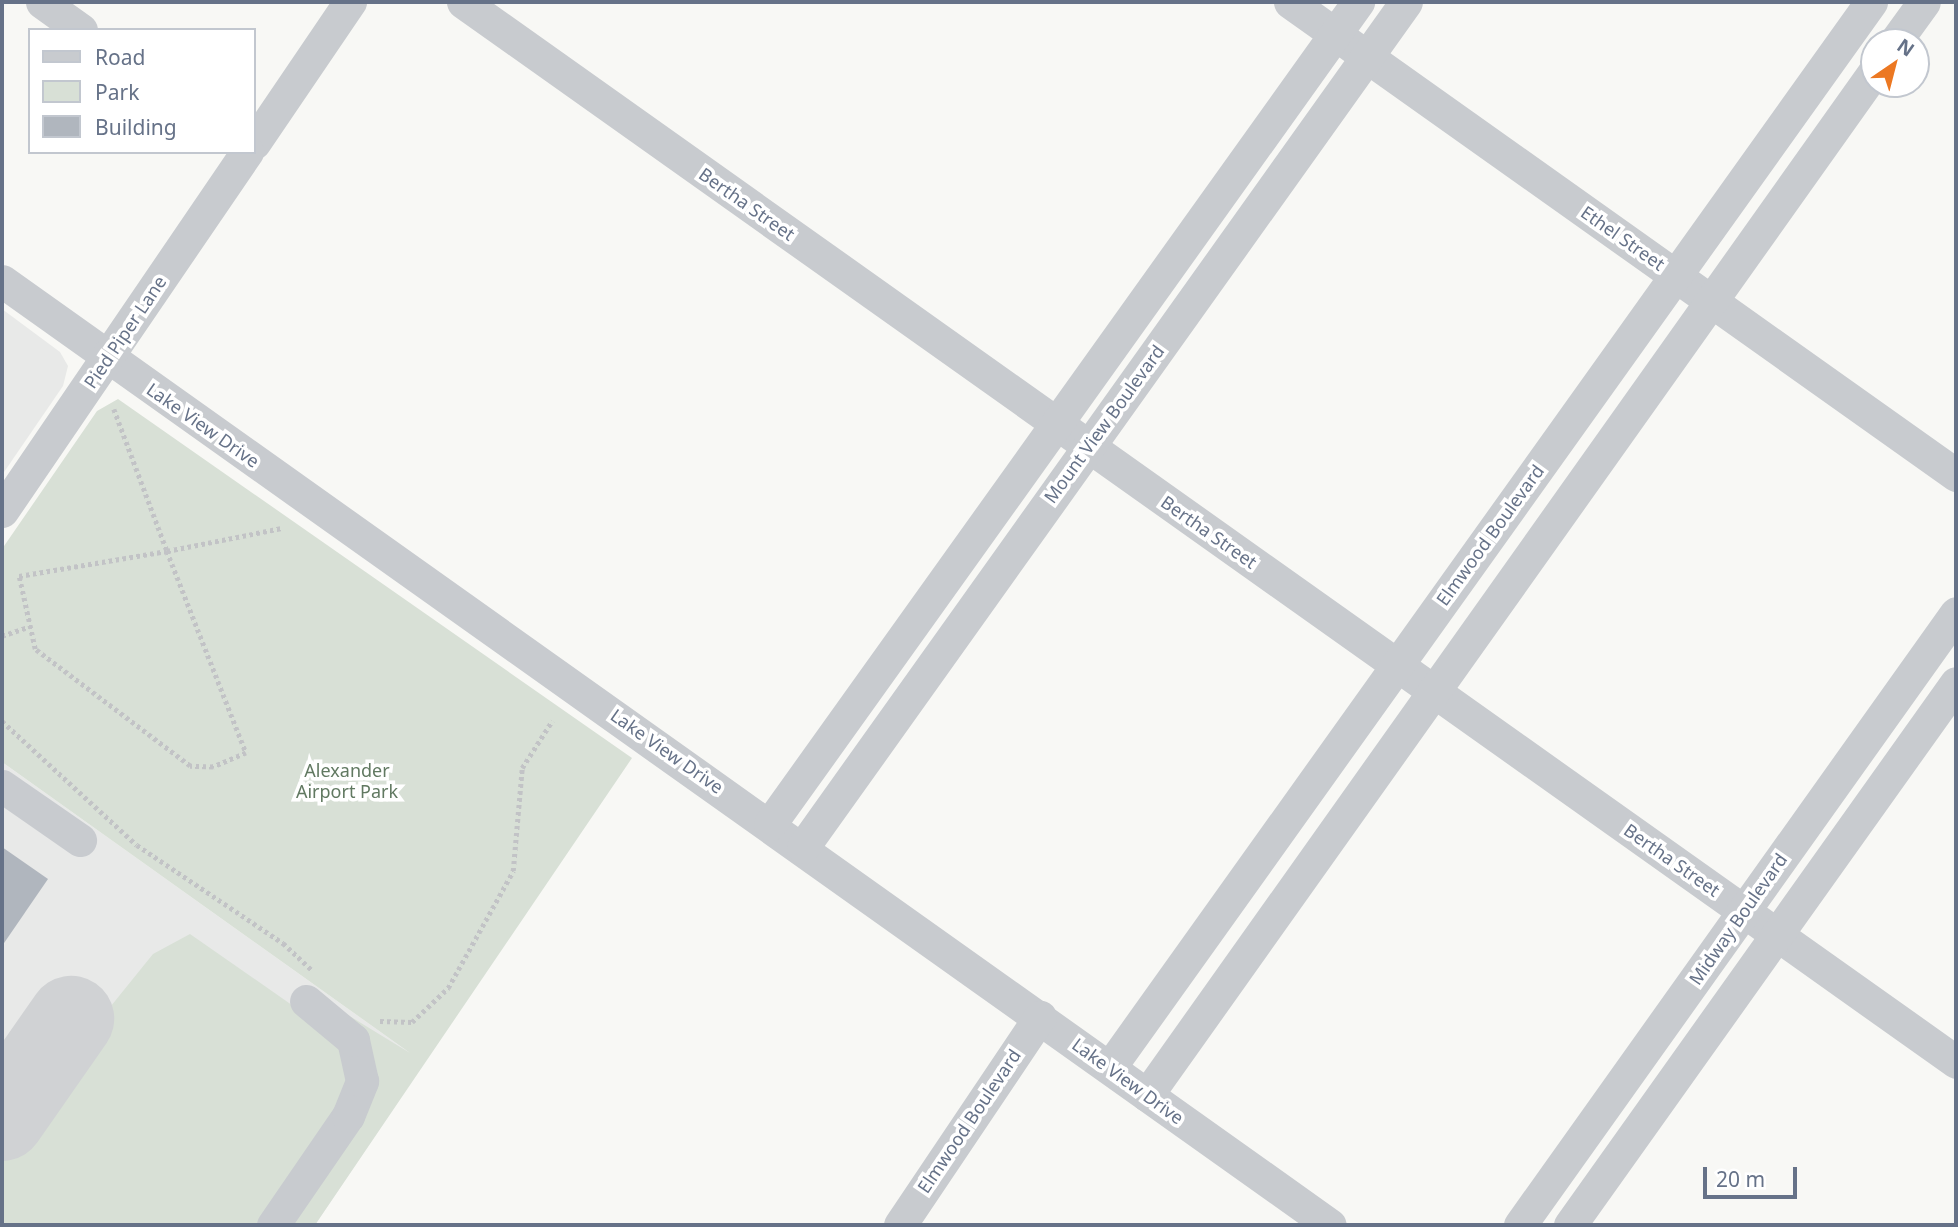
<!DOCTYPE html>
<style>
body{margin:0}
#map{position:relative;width:1958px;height:1227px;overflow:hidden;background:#f8f8f5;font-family:"Noto Sans",sans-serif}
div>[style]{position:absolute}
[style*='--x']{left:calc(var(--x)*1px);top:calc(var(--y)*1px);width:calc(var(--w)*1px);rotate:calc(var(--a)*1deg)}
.built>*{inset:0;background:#e8e9e8}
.green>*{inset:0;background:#d8e0d6}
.taxiway>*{height:86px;margin:-43px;padding:0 43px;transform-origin:43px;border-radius:43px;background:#d0d2d4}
.building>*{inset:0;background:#b0b6be}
.path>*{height:4.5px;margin-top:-2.25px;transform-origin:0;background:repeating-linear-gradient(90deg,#c2c3c6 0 3.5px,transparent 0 7px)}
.minor>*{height:33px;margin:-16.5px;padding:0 16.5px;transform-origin:16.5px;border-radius:16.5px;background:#c8cbcf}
span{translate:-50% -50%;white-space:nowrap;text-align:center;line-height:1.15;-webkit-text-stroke:7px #fff;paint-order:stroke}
.street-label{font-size:18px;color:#667288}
.park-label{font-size:18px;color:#617961}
.frame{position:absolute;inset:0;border:4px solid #667288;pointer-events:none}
.legend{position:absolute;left:28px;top:28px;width:228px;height:126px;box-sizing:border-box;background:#fff;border:2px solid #c2c7cf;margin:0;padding:9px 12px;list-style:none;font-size:21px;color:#667288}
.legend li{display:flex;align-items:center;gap:14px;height:35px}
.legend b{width:35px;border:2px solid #c2c7cf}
.north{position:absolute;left:1860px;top:28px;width:70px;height:70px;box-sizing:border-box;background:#fff;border:2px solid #c2c7cf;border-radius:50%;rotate:35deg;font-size:19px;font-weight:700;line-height:28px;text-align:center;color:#667288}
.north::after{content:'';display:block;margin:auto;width:24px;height:32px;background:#ec7822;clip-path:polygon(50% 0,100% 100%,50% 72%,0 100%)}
.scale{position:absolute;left:1703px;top:1167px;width:94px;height:32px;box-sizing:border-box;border:4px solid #667288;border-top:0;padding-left:9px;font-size:21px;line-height:24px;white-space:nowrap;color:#667288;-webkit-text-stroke:5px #fff;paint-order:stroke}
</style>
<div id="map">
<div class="built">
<i style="clip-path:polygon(2px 309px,60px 352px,68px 366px,63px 386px,2px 475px)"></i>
<i style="clip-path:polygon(2px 762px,424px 1063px,315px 1225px,2px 1225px)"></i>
</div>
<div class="green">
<i style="clip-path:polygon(118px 399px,632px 758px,315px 1225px,2px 1225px,2px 1163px,90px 1032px,153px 954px,190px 934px,299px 1010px,312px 993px,410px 1053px,2px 762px,2px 549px,97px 411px)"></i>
</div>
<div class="taxiway">
<i style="--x:2;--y:1118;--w:121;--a:-55.1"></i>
</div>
<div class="building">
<i style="clip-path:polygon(2px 847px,48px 879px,2px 946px)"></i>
</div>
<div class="path">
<i style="--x:114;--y:409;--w:152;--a:69.5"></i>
<i style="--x:167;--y:551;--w:217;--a:68.6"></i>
<i style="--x:246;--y:753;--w:36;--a:157"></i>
<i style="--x:213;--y:767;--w:23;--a:-178"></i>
<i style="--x:190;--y:766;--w:194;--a:-143"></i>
<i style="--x:35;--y:649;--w:75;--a:-102.4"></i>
<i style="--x:19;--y:576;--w:150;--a:-9.6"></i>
<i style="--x:167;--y:551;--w:117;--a:-11.3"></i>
<i style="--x:2;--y:636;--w:28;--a:-19"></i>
<i style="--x:2;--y:721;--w:183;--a:42.6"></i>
<i style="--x:137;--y:845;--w:176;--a:33.9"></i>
<i style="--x:283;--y:943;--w:40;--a:43"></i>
<i style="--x:380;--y:1021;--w:32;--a:2"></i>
<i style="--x:412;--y:1022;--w:50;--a:-43.4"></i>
<i style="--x:448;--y:988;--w:134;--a:-60.9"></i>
<i style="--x:513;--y:871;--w:103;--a:-85"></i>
<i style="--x:522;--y:768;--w:56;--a:-57.4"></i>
</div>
<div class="minor">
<i style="--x:42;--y:2;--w:48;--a:35.7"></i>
<i style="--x:463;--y:2;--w:1831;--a:35.37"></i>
<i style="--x:1290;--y:2;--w:817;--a:35.38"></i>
<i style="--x:1895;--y:42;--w:49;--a:-54.1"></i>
<i style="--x:254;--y:143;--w:171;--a:-55.8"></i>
<i style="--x:2;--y:281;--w:1629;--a:35.41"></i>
<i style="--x:2;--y:511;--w:435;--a:-55.7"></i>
<i style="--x:2;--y:786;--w:95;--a:34.7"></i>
<i style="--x:770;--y:824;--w:1011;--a:-54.42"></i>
<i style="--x:803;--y:847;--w:1038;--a:-54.49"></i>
<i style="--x:1110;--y:1067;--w:1309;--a:-54.45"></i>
<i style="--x:1147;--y:1095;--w:1255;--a:-54.6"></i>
<i style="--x:273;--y:1225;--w:132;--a:-55.5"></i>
<i style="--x:348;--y:1116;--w:38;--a:-68"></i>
<i style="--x:362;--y:1081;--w:42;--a:-102.4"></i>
<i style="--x:353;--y:1040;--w:61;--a:-140.3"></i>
<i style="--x:900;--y:1225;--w:251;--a:-56.1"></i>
<i style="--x:1520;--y:1225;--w:751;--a:-54.53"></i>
<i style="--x:1570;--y:1225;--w:665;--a:-54.54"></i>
</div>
<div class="street-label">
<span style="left:747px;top:204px;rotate:35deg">Bertha Street</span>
<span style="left:1623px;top:238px;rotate:35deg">Ethel Street</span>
<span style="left:125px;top:332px;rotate:-56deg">Pied Piper Lane</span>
<span style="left:1104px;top:424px;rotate:-54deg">Mount View Boulevard</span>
<span style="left:203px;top:425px;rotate:35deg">Lake View Drive</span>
<span style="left:1209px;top:532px;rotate:35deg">Bertha Street</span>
<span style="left:1490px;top:535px;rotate:-54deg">Elmwood Boulevard</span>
<span style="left:667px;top:751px;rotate:35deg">Lake View Drive</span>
<span style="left:1672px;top:860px;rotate:35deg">Bertha Street</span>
<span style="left:1738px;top:919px;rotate:-55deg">Midway Boulevard</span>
<span style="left:1128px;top:1081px;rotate:36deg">Lake View Drive</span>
<span style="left:969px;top:1121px;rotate:-56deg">Elmwood Boulevard</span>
</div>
<div class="park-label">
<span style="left:347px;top:781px">Alexander<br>Airport Park</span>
</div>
<div class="frame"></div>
<ul class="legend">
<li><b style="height:9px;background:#c8cbcf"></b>Road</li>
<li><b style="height:19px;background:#d8e0d6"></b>Park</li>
<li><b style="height:19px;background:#b0b6be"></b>Building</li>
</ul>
<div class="north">N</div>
<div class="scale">20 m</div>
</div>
